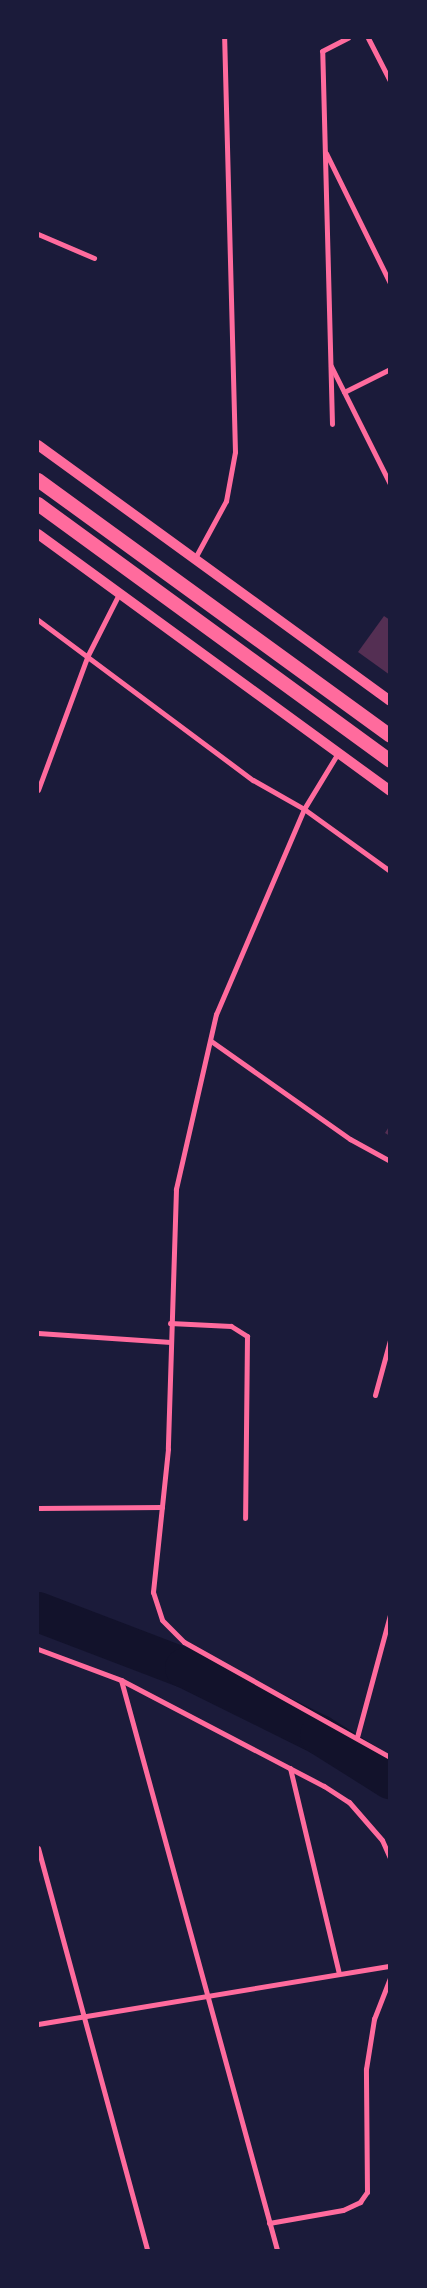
<!DOCTYPE html>
<style>
body{margin:0}
#map{position:relative;width:427px;height:2288px;overflow:hidden;background:#1b1b3a;font-family:"PT Sans",sans-serif}
div>[style]{position:absolute}
[style*='--x']{left:calc(var(--x)*1px);top:calc(var(--y)*1px);width:calc(var(--w)*1px);rotate:calc(var(--a)*1deg)}
.river>*{height:40px;margin:-20px;padding:0 20px;transform-origin:20px;border-radius:20px;background:#12122b}
.building>*{inset:0;background:#542f53}
.minor>*{height:5px;margin:-2.5px;padding:0 2.5px;transform-origin:2.5px;border-radius:2.5px;background:#ff6b9d}
.secondary>*{height:10px;margin:-5px;padding:0 5px;transform-origin:5px;border-radius:5px;background:#ff6b9d}
.trunk>*{height:14px;margin:-7px;padding:0 7px;transform-origin:7px;border-radius:7px;background:#ff6b9d}
span{translate:-50% -50%;white-space:nowrap;text-align:center;line-height:1.15;-webkit-text-stroke:5px #1b1b3a;paint-order:stroke}
.frame{position:absolute;inset:0;border:39px solid #1b1b3a;pointer-events:none}
</style>
<div id="map">
<div class="river">
<i style="--x:38;--y:1612;--w:157;--a:20.9"></i>
<i style="--x:185;--y:1668;--w:151;--a:26.4"></i>
<i style="--x:320;--y:1735;--w:83;--a:32.2"></i>
</div>
<div class="building">
<i style="clip-path:polygon(384px 616px,390px 620px,390px 675px,358px 652px)"></i>
<i style="clip-path:polygon(390px 1125px,390px 1136px,385px 1133px)"></i>
</div>
<div class="minor">
<i style="--x:368;--y:38;--w:48;--a:62.9"></i>
<i style="--x:326;--y:153;--w:145;--a:63.8"></i>
<i style="--x:38;--y:234;--w:61;--a:23.2"></i>
<i style="--x:331;--y:366;--w:132;--a:63.4"></i>
<i style="--x:344;--y:392;--w:51;--a:-26.6"></i>
<i style="--x:332;--y:424;--w:373;--a:-91.5"></i>
<i style="--x:322;--y:51;--w:29;--a:-27"></i>
<i style="--x:195;--y:558;--w:65;--a:-61.5"></i>
<i style="--x:226;--y:501;--w:50;--a:-79.6"></i>
<i style="--x:235;--y:452;--w:414;--a:-91.5"></i>
<i style="--x:38;--y:620;--w:268;--a:36.7"></i>
<i style="--x:253;--y:780;--w:59;--a:29.6"></i>
<i style="--x:304;--y:809;--w:106;--a:35.8"></i>
<i style="--x:338;--y:753;--w:66;--a:121.3"></i>
<i style="--x:304;--y:809;--w:223;--a:113.2"></i>
<i style="--x:216;--y:1014;--w:180;--a:102.9"></i>
<i style="--x:176;--y:1189;--w:260;--a:91.8"></i>
<i style="--x:168;--y:1449;--w:144;--a:96"></i>
<i style="--x:153;--y:1592;--w:29;--a:72"></i>
<i style="--x:162;--y:1620;--w:31;--a:45"></i>
<i style="--x:184;--y:1642;--w:236;--a:29.2"></i>
<i style="--x:38;--y:790;--w:144;--a:-69.7"></i>
<i style="--x:88;--y:655;--w:68;--a:-63.1"></i>
<i style="--x:211;--y:1041;--w:170;--a:35.2"></i>
<i style="--x:350;--y:1139;--w:46;--a:28.8"></i>
<i style="--x:170;--y:1323;--w:61;--a:2.8"></i>
<i style="--x:231;--y:1326;--w:19;--a:32"></i>
<i style="--x:247;--y:1336;--w:182;--a:90.6"></i>
<i style="--x:38;--y:1333;--w:133;--a:3.9"></i>
<i style="--x:375;--y:1395;--w:57;--a:-74.7"></i>
<i style="--x:38;--y:1508;--w:124;--a:-0.5"></i>
<i style="--x:38;--y:1649;--w:89;--a:20.5"></i>
<i style="--x:121;--y:1680;--w:229;--a:27.6"></i>
<i style="--x:324;--y:1786;--w:30;--a:33"></i>
<i style="--x:349;--y:1802;--w:50;--a:49"></i>
<i style="--x:382;--y:1840;--w:20;--a:66"></i>
<i style="--x:121;--y:1680;--w:591;--a:74.69"></i>
<i style="--x:357;--y:1737;--w:126;--a:-74.9"></i>
<i style="--x:290;--y:1768;--w:211;--a:76.6"></i>
<i style="--x:38;--y:1848;--w:417;--a:74.8"></i>
<i style="--x:38;--y:2024;--w:357;--a:-9.4"></i>
<i style="--x:269;--y:2223;--w:75;--a:-10"></i>
<i style="--x:343;--y:2210;--w:19;--a:-25"></i>
<i style="--x:360;--y:2202;--w:12;--a:-55"></i>
<i style="--x:367;--y:2192;--w:123;--a:-90.5"></i>
<i style="--x:366;--y:2069;--w:51;--a:-80.9"></i>
<i style="--x:374;--y:2019;--w:44;--a:-68.7"></i>
</div>
<div class="secondary">
<i style="--x:38;--y:445;--w:435;--a:36"></i>
<i style="--x:38;--y:534;--w:436;--a:36.1"></i>
</div>
<div class="trunk">
<i style="--x:38;--y:480;--w:435;--a:36"></i>
<i style="--x:38;--y:504;--w:436;--a:36.1"></i>
</div>
<div class="frame"></div>
</div>
